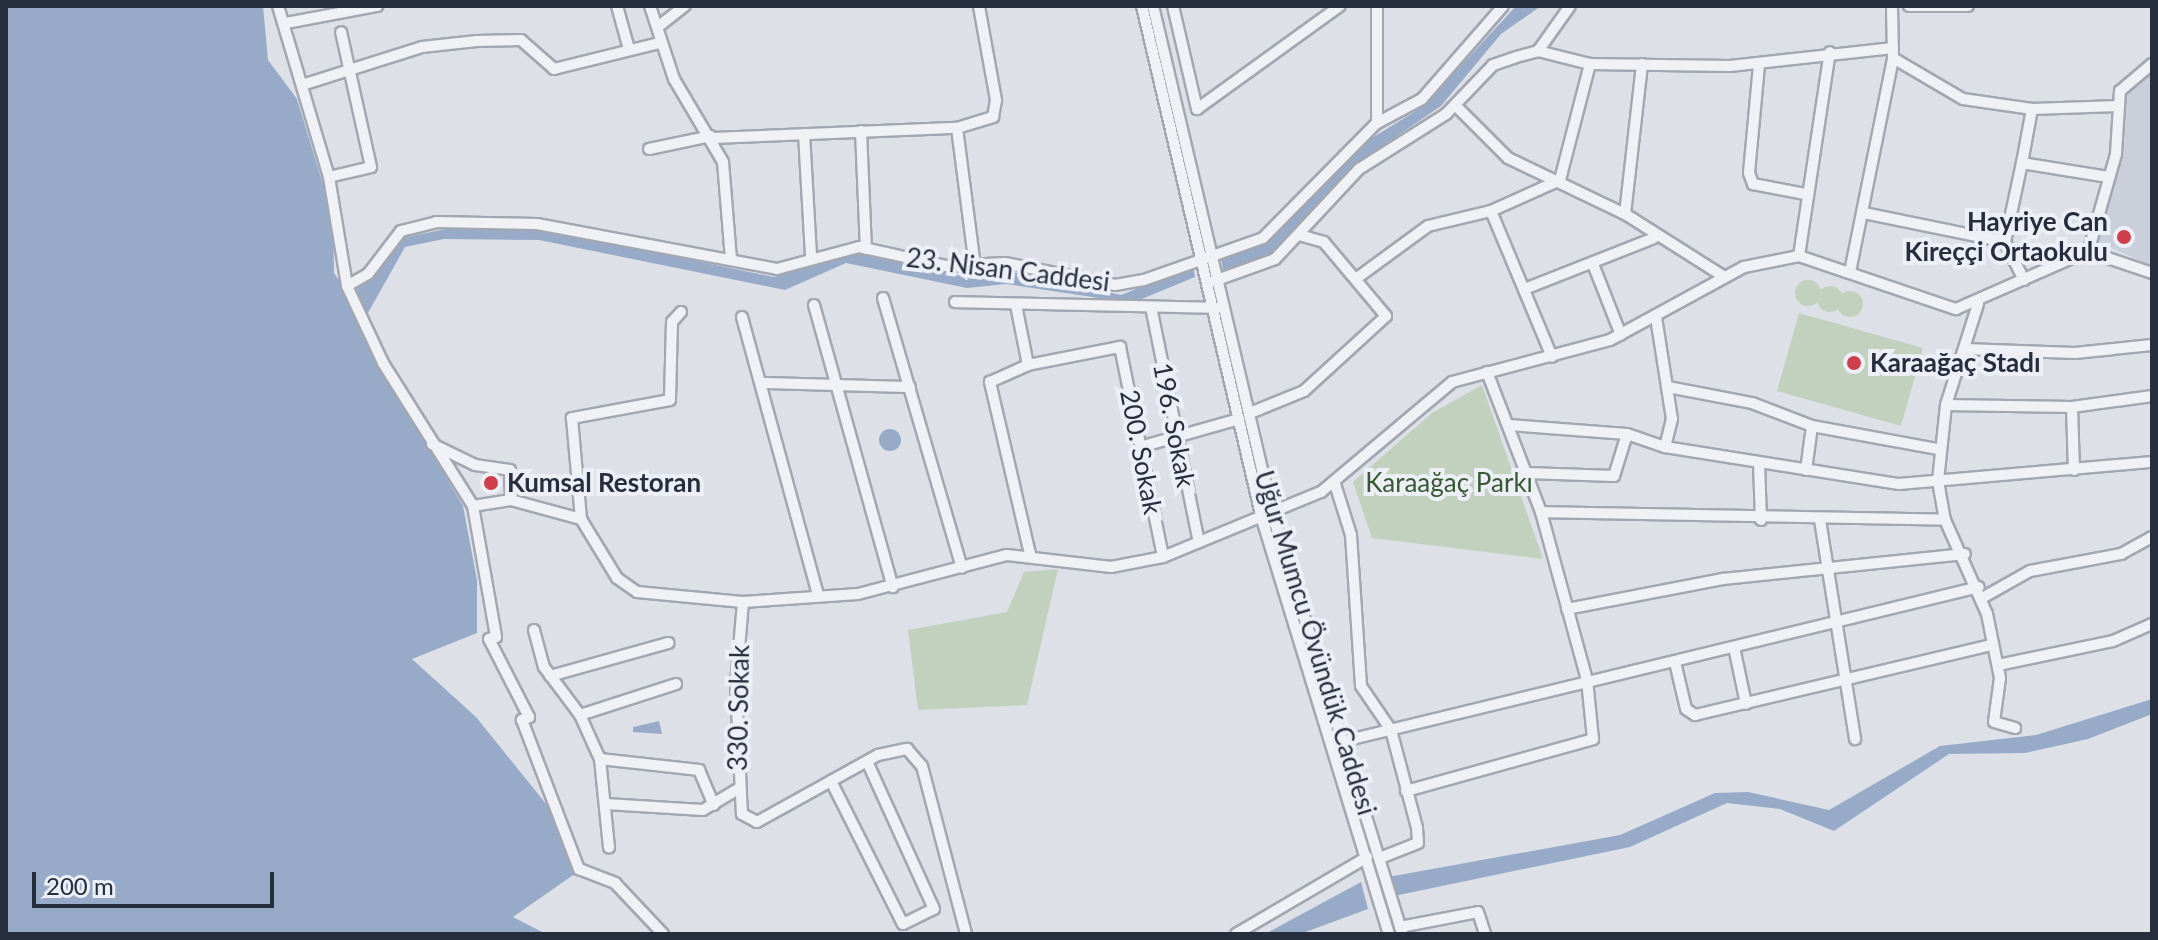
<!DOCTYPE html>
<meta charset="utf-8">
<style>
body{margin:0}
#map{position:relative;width:2158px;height:940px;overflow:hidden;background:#dde0e7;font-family:Lato,sans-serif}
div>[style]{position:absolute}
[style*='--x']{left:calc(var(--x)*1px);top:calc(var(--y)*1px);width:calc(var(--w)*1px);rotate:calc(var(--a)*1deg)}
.built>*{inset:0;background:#cbcfd9}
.green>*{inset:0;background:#c1d1be}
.round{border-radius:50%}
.water>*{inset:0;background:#97abc8}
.roads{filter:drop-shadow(2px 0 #a2a7b1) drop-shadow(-2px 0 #a2a7b1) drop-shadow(0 2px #a2a7b1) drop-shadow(0 -2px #a2a7b1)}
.minor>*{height:10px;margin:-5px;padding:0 5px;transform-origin:5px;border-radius:5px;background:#eff1f5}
.dots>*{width:22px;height:22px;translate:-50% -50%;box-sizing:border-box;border:4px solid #eceff5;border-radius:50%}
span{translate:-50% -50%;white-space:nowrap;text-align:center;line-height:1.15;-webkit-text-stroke:8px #eceff5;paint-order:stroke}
.poi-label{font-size:26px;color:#262d3d;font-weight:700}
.right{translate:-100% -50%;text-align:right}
.left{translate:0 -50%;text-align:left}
.street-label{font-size:26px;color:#262d3d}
.park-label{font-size:26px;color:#385933}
.frame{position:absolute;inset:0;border:8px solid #262d3d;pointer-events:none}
.scale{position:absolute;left:32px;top:872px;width:242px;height:36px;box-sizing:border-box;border:4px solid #262d3d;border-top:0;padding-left:10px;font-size:24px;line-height:28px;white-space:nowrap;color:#262d3d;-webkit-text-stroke:6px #eceff5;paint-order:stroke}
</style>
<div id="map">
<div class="built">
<i style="clip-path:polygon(2152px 72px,2152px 266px,2096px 241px,2124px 150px,2127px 87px)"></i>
</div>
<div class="green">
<i class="round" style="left:1795px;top:280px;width:26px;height:26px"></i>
<i class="round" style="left:1817px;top:286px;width:26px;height:26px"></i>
<i class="round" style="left:1837px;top:291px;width:26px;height:26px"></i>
<i style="clip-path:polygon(1799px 313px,1923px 348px,1901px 426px,1777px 391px)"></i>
<i style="clip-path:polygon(1482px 385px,1543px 559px,1372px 538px,1353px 482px,1432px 413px)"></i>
<i style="clip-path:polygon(1058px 569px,1027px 705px,918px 710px,908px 630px,1007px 612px,1024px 572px)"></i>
</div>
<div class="water">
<i style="clip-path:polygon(6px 6px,263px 6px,268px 60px,297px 99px,333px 217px,334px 273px,351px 297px,401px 238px,451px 228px,544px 230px,774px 277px,852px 253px,962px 276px,1008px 271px,1121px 295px,1193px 266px,1195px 277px,1132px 303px,1006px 284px,967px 288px,846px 263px,785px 290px,539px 240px,444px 239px,405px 247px,359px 329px,463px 506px,477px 580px,477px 633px,412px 659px,476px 717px,551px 810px,576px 873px,513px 917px,546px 934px,6px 934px)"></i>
<i style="clip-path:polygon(1516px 6px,1541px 6px,1501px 34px,1441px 106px,1366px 157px,1273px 253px,1224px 275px,1221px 258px,1278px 232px,1367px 141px,1424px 106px)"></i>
<i class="round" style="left:879px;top:429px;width:22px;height:22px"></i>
<i style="clip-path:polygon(2152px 699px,2152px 714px,2088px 739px,2025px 753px,1949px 754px,1834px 831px,1780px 809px,1727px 803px,1630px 847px,1394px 896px,1388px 877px,1620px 835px,1715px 793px,1748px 792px,1829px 810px,1940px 746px,2036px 735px)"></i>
<i style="clip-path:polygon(659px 721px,662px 734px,633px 732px,633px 727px)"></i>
<i style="clip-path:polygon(1361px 882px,1368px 909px,1300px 934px,1265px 934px)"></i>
</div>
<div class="roads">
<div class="minor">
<i style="--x:278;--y:6;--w:178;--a:73.4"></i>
<i style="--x:329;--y:177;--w:110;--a:80.6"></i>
<i style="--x:347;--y:286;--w:85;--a:64.9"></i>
<i style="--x:383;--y:363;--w:169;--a:57.8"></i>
<i style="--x:473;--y:506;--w:133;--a:80"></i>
<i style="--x:496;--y:637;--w:7;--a:164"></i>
<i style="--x:489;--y:639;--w:88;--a:62.9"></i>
<i style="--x:529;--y:717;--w:8;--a:157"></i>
<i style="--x:522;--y:720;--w:160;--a:69.1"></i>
<i style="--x:579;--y:869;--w:39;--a:21"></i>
<i style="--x:615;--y:883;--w:70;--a:46.7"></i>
<i style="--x:617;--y:6;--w:45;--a:74.4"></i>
<i style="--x:650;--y:6;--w:77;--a:71.8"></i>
<i style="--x:674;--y:79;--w:96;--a:59.4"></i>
<i style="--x:723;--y:162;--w:98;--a:85.3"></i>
<i style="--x:1142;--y:6;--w:527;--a:76.83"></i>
<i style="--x:1262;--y:519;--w:434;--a:73"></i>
<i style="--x:1153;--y:6;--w:524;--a:76.76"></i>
<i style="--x:1273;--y:516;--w:437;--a:72.8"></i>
<i style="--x:1173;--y:6;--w:106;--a:76.9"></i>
<i style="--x:1197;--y:109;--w:176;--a:-35.8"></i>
<i style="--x:1909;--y:6;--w:59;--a:0"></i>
<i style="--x:286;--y:23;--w:93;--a:-10.6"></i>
<i style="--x:659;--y:26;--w:33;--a:-38"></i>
<i style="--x:1538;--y:51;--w:55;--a:-54.6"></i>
<i style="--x:1893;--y:58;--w:81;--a:30.4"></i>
<i style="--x:1963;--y:99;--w:70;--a:8.2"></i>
<i style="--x:2032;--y:109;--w:87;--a:-2"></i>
<i style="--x:1759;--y:65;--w:108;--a:95.3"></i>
<i style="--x:1749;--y:173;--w:12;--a:70"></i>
<i style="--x:1753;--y:184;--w:53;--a:10.9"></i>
<i style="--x:302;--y:85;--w:126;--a:-17.6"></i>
<i style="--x:422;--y:47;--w:55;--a:-6.2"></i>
<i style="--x:477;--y:41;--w:44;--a:-1.3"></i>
<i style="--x:521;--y:40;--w:44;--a:41.3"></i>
<i style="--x:554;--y:69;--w:108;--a:-13.9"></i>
<i style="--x:1455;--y:105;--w:75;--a:45"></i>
<i style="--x:1508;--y:158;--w:130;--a:25.6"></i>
<i style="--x:1625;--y:214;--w:116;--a:32.3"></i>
<i style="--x:1377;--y:123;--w:117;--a:-90"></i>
<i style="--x:957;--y:128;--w:140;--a:82.6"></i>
<i style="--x:861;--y:131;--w:118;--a:87.6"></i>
<i style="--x:804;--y:134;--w:123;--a:86.7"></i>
<i style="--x:714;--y:138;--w:243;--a:-2.4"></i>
<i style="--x:957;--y:128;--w:38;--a:-17"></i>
<i style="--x:993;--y:117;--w:17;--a:-80"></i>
<i style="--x:996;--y:100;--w:96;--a:-100.3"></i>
<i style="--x:649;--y:149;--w:63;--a:-11.8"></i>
<i style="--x:2022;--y:163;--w:55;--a:-79.5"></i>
<i style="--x:329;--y:177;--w:43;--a:-13.4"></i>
<i style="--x:371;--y:167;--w:138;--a:-102.5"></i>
<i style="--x:1491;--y:211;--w:158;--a:67.3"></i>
<i style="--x:1864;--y:213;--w:144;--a:11.6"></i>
<i style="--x:1625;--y:214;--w:151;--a:-83.5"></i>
<i style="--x:1799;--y:256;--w:206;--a:-81.4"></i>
<i style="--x:2087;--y:256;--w:106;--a:-74.1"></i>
<i style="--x:2116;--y:154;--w:63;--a:-86.4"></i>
<i style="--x:2120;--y:91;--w:42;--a:-40.2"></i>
<i style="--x:1593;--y:264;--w:76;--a:68.5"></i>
<i style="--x:1850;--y:272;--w:218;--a:-78.6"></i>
<i style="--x:1893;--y:58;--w:52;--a:-91.1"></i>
<i style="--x:1357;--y:278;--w:88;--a:-36.2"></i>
<i style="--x:1428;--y:226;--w:65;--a:-13.4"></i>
<i style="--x:1491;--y:211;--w:76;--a:-24.2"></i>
<i style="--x:1560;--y:180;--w:120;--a:-75.5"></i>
<i style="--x:2024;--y:280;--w:42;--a:-116.6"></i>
<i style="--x:2005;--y:242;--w:81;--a:-77.9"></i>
<i style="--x:2022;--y:163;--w:87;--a:9.2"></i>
<i style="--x:1214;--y:281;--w:65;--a:-19.8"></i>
<i style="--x:1275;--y:259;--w:123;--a:-47"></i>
<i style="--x:1359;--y:169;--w:103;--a:-32.3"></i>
<i style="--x:1446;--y:114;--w:68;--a:-46.2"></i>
<i style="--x:1493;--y:65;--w:24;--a:-19"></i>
<i style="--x:1516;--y:57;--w:23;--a:-15"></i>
<i style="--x:1538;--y:51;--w:54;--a:14"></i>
<i style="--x:1590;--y:64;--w:140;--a:0.8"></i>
<i style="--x:1730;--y:66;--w:164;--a:-6.3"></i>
<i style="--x:347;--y:286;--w:24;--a:-30"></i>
<i style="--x:368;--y:274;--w:54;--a:-52.5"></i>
<i style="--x:401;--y:231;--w:36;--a:-14"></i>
<i style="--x:436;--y:222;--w:101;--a:1.1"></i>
<i style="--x:537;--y:224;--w:244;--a:10.6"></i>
<i style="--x:777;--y:269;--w:85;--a:-15"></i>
<i style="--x:859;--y:247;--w:89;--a:12.3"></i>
<i style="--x:946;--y:266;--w:59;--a:-2.9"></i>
<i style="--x:1005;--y:263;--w:112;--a:11.3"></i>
<i style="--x:1115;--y:285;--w:29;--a:-10"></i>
<i style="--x:1144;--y:280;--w:126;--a:-19.4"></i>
<i style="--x:1263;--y:238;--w:162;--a:-45.3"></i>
<i style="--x:1377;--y:123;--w:51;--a:-28.1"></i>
<i style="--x:1422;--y:99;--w:123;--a:-48.9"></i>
<i style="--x:1527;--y:288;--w:136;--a:-21.5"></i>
<i style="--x:883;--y:298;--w:281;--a:73.7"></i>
<i style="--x:955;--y:302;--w:262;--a:1.3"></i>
<i style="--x:1978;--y:304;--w:106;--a:107.6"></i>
<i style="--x:1946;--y:405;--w:76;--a:96"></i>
<i style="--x:1938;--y:481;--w:40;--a:80"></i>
<i style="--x:1945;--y:520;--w:103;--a:65.9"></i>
<i style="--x:1987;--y:614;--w:65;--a:78.5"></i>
<i style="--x:2000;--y:678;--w:44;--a:97.8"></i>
<i style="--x:1994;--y:722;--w:22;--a:16"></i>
<i style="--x:814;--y:305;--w:293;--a:74.4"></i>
<i style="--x:1016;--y:305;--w:61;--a:78.7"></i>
<i style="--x:1151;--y:307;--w:240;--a:78.5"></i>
<i style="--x:681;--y:312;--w:13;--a:132"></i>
<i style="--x:672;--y:322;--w:78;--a:91.5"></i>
<i style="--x:670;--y:400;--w:100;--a:169.6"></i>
<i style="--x:572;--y:418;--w:101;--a:84.9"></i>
<i style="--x:581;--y:519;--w:69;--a:58.6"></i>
<i style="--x:617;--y:578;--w:24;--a:35"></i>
<i style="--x:637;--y:592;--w:106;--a:5.4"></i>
<i style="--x:743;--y:602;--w:115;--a:-4"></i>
<i style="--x:858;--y:594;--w:154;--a:-14.7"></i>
<i style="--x:1007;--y:555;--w:105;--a:6.6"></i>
<i style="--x:1111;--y:567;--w:53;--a:-10.9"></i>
<i style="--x:1163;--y:557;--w:171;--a:-22.4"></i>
<i style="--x:1321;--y:492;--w:171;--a:-40"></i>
<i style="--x:1452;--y:382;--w:163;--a:-14.9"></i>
<i style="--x:1610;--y:340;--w:153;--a:-28.6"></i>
<i style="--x:1744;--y:267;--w:56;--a:-11.3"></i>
<i style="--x:1799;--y:256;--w:166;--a:18.7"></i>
<i style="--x:1956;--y:309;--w:127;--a:-23.7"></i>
<i style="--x:2072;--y:258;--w:30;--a:-4"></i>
<i style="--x:2102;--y:256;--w:53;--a:18.8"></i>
<i style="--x:742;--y:317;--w:288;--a:74.7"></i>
<i style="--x:1656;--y:317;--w:103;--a:81.1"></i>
<i style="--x:1672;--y:419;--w:29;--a:104"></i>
<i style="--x:1964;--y:349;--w:111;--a:2.1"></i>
<i style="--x:2075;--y:353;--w:77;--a:-5.9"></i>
<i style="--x:763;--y:383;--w:147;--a:1.6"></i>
<i style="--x:1668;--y:387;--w:86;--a:10.8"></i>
<i style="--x:1752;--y:403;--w:64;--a:21"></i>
<i style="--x:1812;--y:426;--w:127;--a:10.4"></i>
<i style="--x:1946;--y:405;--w:126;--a:0.9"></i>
<i style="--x:2072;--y:407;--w:81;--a:-7.8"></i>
<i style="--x:2072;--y:407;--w:63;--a:88.2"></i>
<i style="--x:1250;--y:413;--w:58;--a:-22.2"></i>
<i style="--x:1304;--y:391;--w:111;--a:-42.4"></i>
<i style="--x:1386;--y:316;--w:97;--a:-130"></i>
<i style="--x:1324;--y:242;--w:26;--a:-164"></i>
<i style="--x:1509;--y:425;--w:118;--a:4.4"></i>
<i style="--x:1627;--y:434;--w:40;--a:18.9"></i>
<i style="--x:1665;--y:447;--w:237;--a:9"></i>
<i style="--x:1899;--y:484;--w:254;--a:-5"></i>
<i style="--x:432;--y:444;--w:48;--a:26"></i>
<i style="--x:475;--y:465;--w:35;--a:8"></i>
<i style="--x:510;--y:470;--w:30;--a:88"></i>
<i style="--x:1140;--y:447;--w:103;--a:-15.8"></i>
<i style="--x:1759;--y:463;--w:57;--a:88"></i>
<i style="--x:1806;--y:470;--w:44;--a:-82.2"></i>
<i style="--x:1527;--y:473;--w:87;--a:2"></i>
<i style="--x:1614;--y:476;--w:44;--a:-72.8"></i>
<i style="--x:1335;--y:484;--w:53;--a:72.6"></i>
<i style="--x:1351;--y:535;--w:151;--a:86.2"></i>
<i style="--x:1361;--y:686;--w:53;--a:55.7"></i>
<i style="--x:1391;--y:730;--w:101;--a:75.1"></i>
<i style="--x:1417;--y:828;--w:15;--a:86"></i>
<i style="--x:1418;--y:843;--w:41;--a:158.5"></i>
<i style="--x:473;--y:506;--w:38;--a:-9"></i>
<i style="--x:511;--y:500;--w:73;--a:15.2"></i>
<i style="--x:1541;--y:512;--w:404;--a:1.1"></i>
<i style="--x:1820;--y:520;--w:222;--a:80.9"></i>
<i style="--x:1030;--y:554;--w:177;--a:-103.1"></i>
<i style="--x:990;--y:382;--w:42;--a:-24.1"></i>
<i style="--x:1028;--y:365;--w:94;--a:-11.1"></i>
<i style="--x:1120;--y:347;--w:214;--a:78.4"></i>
<i style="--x:1982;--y:598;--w:55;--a:-29.4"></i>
<i style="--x:2030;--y:571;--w:93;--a:-10.6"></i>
<i style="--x:2121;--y:554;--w:35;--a:-29"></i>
<i style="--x:743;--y:602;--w:82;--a:94.9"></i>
<i style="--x:736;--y:684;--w:130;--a:87.4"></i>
<i style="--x:742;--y:814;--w:17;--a:28"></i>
<i style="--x:757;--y:822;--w:138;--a:-29"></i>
<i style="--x:878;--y:755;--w:30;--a:-12"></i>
<i style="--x:907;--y:749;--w:23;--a:49"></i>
<i style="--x:922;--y:766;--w:174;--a:75.3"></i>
<i style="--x:1567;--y:609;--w:159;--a:-10.9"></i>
<i style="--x:1723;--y:579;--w:243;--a:-5.9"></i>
<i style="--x:534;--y:630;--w:38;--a:75"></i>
<i style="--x:544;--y:667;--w:60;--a:53.1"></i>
<i style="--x:580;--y:715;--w:48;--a:65.6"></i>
<i style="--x:600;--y:759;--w:89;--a:84.2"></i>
<i style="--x:1734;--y:647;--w:58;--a:78.1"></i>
<i style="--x:1675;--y:662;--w:48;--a:76.8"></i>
<i style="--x:1686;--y:709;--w:11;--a:34"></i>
<i style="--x:1695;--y:715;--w:305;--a:-13.3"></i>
<i style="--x:1998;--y:665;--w:117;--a:-11.8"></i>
<i style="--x:2113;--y:641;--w:43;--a:-23.6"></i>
<i style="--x:550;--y:676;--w:123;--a:-15.6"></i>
<i style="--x:580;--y:715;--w:101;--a:-17.9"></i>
<i style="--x:1344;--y:741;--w:653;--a:-13.63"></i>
<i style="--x:600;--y:759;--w:100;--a:6.3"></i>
<i style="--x:699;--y:770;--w:38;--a:67"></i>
<i style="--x:831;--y:781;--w:160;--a:63.3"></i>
<i style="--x:903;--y:924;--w:34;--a:-26"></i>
<i style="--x:934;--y:909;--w:162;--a:-114.4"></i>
<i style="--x:1406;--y:791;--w:194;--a:-15.5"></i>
<i style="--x:1593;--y:739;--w:59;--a:-95.8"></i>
<i style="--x:1587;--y:680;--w:174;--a:-105.3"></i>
<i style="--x:1541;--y:512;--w:150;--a:-111.1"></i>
<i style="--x:606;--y:804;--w:97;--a:3.5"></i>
<i style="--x:703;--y:810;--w:41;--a:-31"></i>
<i style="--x:1400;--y:927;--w:79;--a:-10.9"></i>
<i style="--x:1478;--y:912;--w:23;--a:72"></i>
<i style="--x:1236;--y:934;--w:152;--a:-30.4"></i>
</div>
</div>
<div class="dots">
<i style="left:2124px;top:237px;background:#cf3f4b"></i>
<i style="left:1854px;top:363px;background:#cf3f4b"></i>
<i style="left:491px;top:483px;background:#cf3f4b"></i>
</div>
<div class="poi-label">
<span class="right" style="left:2108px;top:237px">Hayriye Can<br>Kireççi Ortaokulu</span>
<span class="left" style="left:1870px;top:363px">Karaağaç Stadı</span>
<span class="left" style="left:507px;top:483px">Kumsal Restoran</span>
</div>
<div class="street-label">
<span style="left:1008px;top:270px;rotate:7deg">23. Nisan Caddesi</span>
<span style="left:1174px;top:425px;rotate:79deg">196. Sokak</span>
<span style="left:1141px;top:452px;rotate:79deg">200. Sokak</span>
<span style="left:1315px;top:643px;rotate:73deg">Uğur Mumcu Övündük Caddesi</span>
<span style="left:739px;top:708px;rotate:-89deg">330. Sokak</span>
</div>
<div class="park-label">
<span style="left:1449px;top:483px">Karaağaç Parkı</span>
</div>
<div class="frame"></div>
<div class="scale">200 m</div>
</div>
